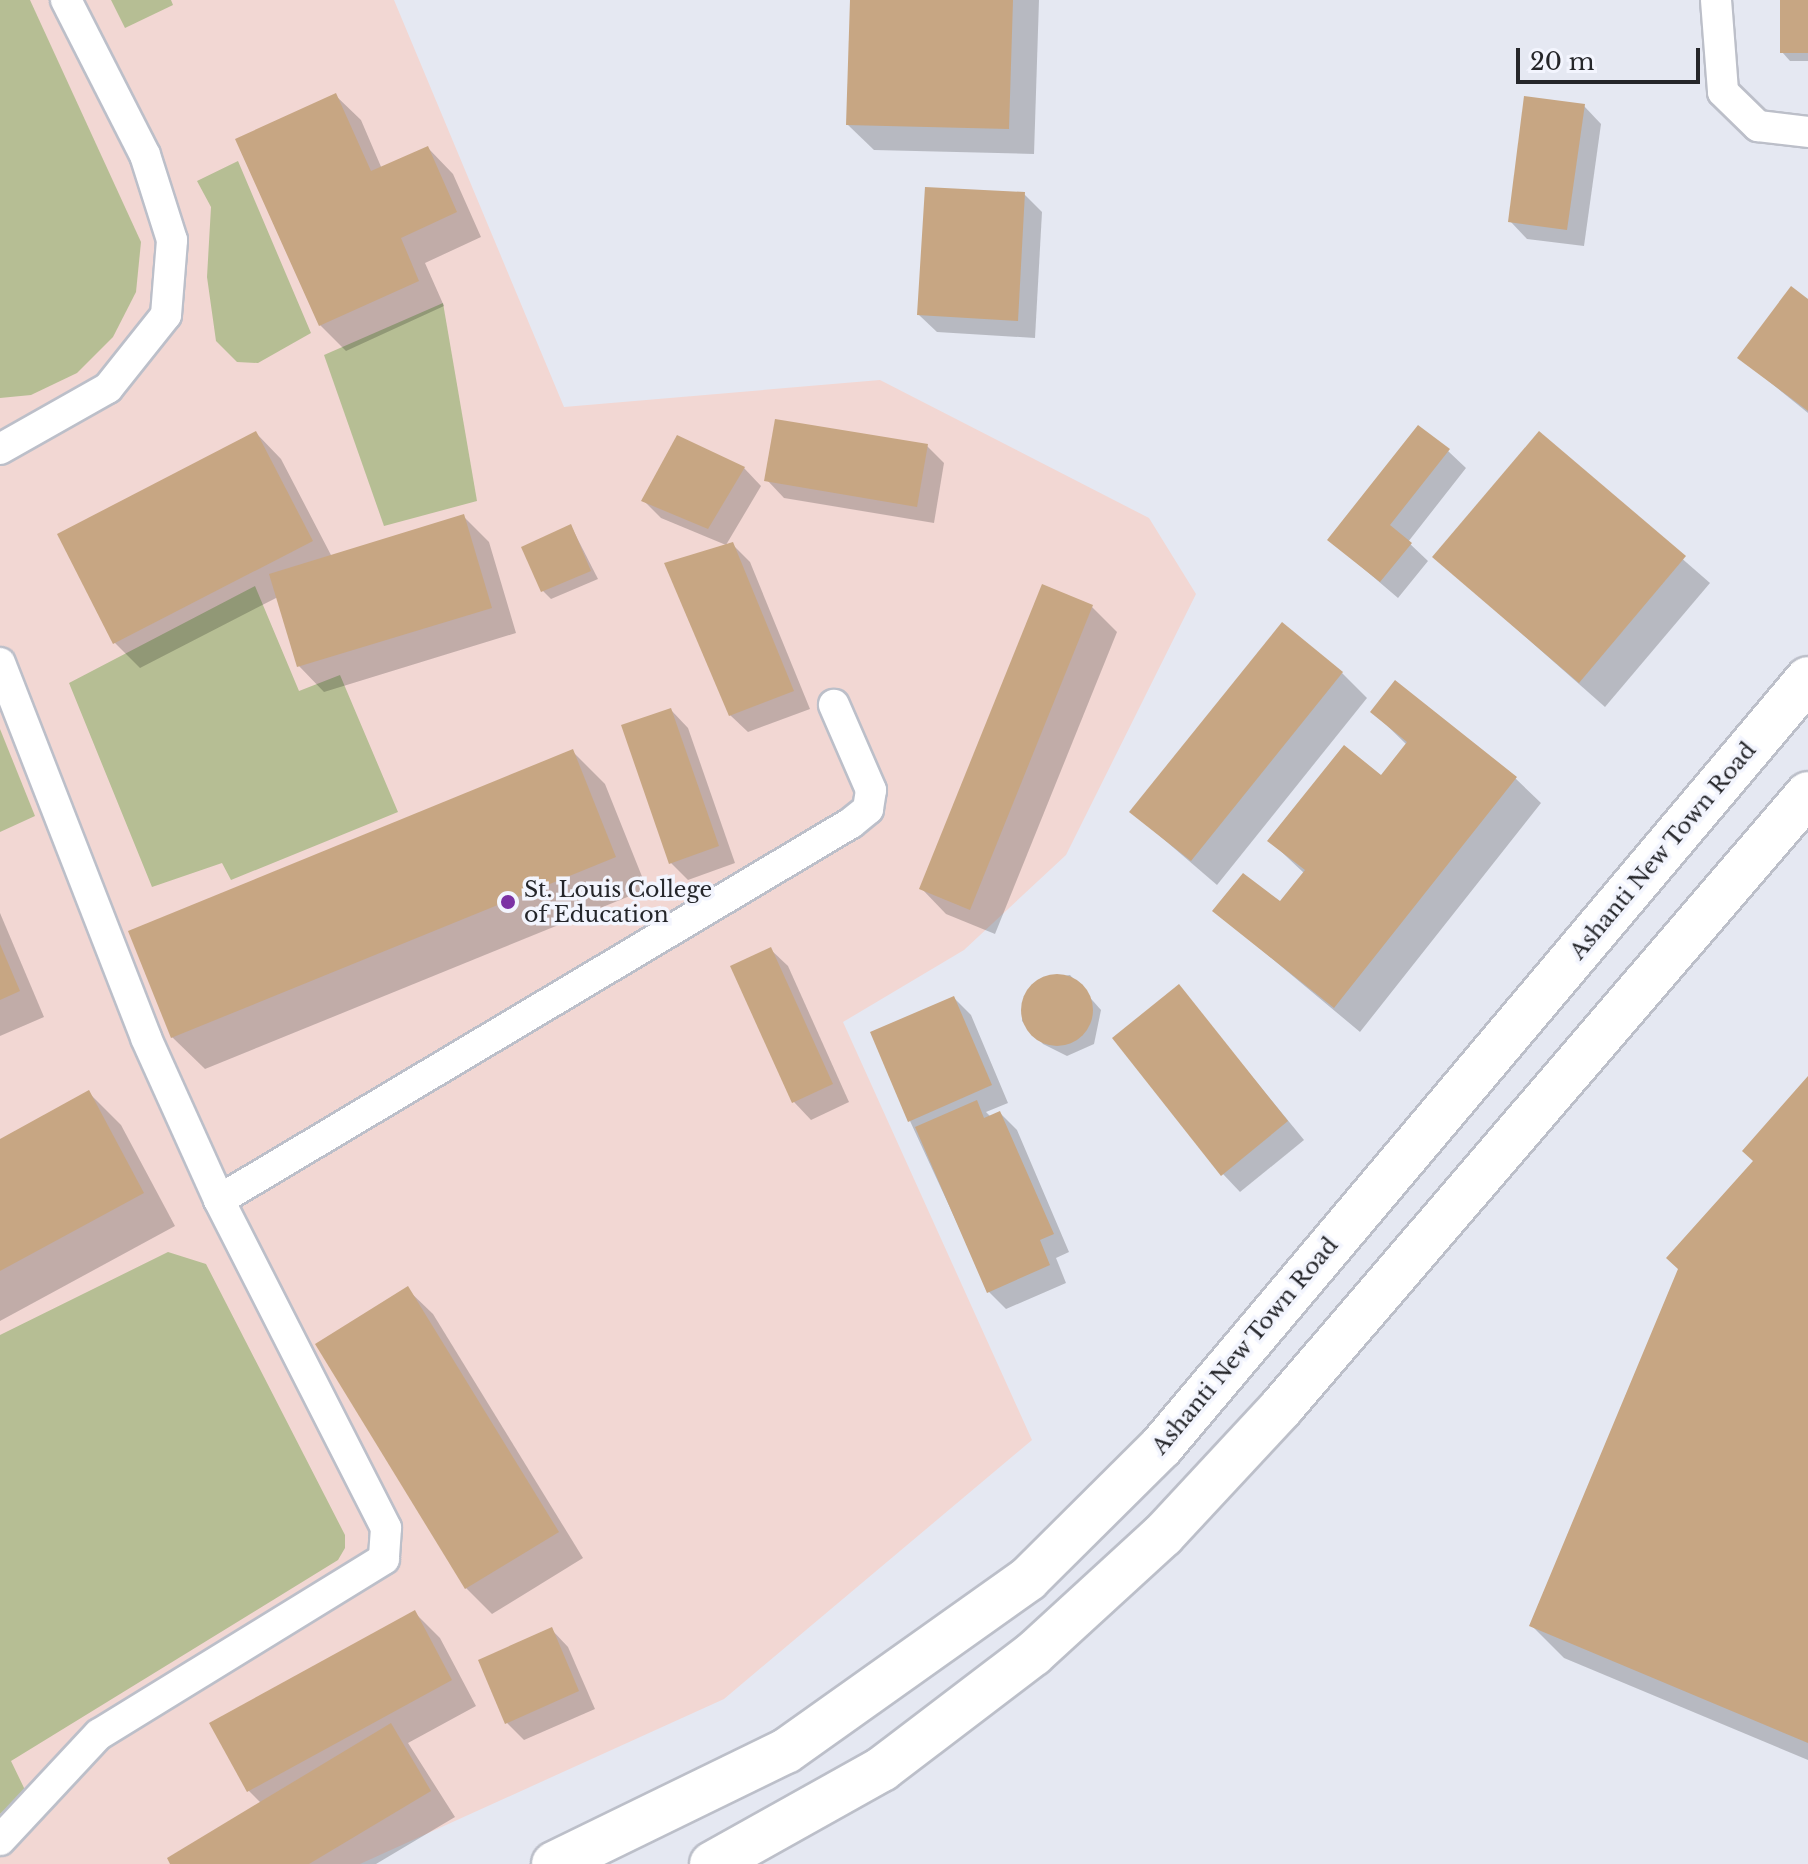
<!DOCTYPE html>
<style>
body{margin:0}
#map{position:relative;width:1808px;height:1864px;overflow:hidden;background:#e5e8f2;font-family:"Libre Baskerville",serif}
div>[style]{position:absolute}
[style*='--x']{left:calc(var(--x)*1px);top:calc(var(--y)*1px);width:calc(var(--w)*1px);rotate:calc(var(--a)*1deg)}
.education>*{inset:0;background:#f2d7d3}
.green>*{inset:0;background:#b6be94}
.shadow>*{inset:0;background:#0003}
.building>*{inset:0;background:#c7a683}
.round{border-radius:50%}
.roads{filter:drop-shadow(2px 0 #bcbfc9) drop-shadow(-2px 0 #bcbfc9) drop-shadow(0 2px #bcbfc9) drop-shadow(0 -2px #bcbfc9)}
.service>*{height:30px;margin:-15px;padding:0 15px;transform-origin:15px;border-radius:15px;background:#fff}
.tertiary>*{height:44px;margin:-22px;padding:0 22px;transform-origin:22px;border-radius:22px;background:#fff}
.dots>*{width:22px;height:22px;translate:-50% -50%;box-sizing:border-box;border:4px solid #f3f5fe;border-radius:50%}
span{translate:-50% -50%;white-space:nowrap;text-align:center;line-height:1.15;-webkit-text-stroke:7px #f3f5fe;paint-order:stroke}
.street-label{font-size:22px;color:#25262a}
.poi-label{font-size:22px;color:#25262a}
.left{translate:0 -50%;text-align:left}
.scale{position:absolute;left:1516px;top:48px;width:184px;height:36px;box-sizing:border-box;border:4px solid #25262a;border-top:0;padding-left:10px;font-size:24px;line-height:28px;white-space:nowrap;color:#25262a;-webkit-text-stroke:6px #f3f5fe;paint-order:stroke}
</style>
<div id="map">
<div class="education">
<i style="clip-path:polygon(0 0,394px 0,564px 407px,880px 380px,1149px 518px,1196px 594px,1066px 855px,964px 950px,843px 1022px,1032px 1440px,724px 1699px,360px 1864px,0 1864px)"></i>
</div>
<div class="green">
<i style="clip-path:polygon(0 0,30px 0,141px 242px,136px 292px,113px 337px,77px 373px,31px 395px,0 398px)"></i>
<i style="clip-path:polygon(111px 0,171px 0,173px 5px,125px 28px)"></i>
<i style="clip-path:polygon(238px 161px,311px 333px,258px 363px,237px 362px,216px 341px,207px 277px,211px 207px,197px 181px)"></i>
<i style="clip-path:polygon(443px 303px,477px 501px,384px 526px,324px 355px)"></i>
<i style="clip-path:polygon(255px 586px,299px 691px,340px 675px,398px 812px,231px 880px,222px 863px,152px 887px,69px 683px)"></i>
<i style="clip-path:polygon(0 729px,35px 816px,0 832px)"></i>
<i style="clip-path:polygon(168px 1252px,206px 1264px,345px 1535px,345px 1548px,338px 1560px,11px 1761px,26px 1792px,0 1814px,0 1335px)"></i>
</div>
<div class="shadow">
<i style="clip-path:polygon(852px 0,1039px 0,1034px 154px,874px 150px,848px 125px)"></i>
<i style="clip-path:polygon(1782px 0,1808px 0,1808px 61px,1790px 61px,1782px 52px)"></i>
<i style="clip-path:polygon(335px 95px,361px 120px,382px 169px,428px 148px,453px 174px,481px 237px,425px 263px,444px 306px,346px 351px,320px 325px)"></i>
<i style="clip-path:polygon(1584px 106px,1601px 124px,1584px 246px,1527px 239px,1510px 221px)"></i>
<i style="clip-path:polygon(1024px 194px,1042px 212px,1035px 338px,937px 332px,919px 315px)"></i>
<i style="clip-path:polygon(1808px 301px,1808px 413px,1740px 358px)"></i>
<i style="clip-path:polygon(256px 433px,281px 459px,332px 557px,463px 516px,489px 542px,516px 633px,324px 692px,299px 666px,278px 597px,140px 668px,114px 642px)"></i>
<i style="clip-path:polygon(1539px 434px,1710px 583px,1605px 707px,1435px 557px)"></i>
<i style="clip-path:polygon(927px 446px,944px 463px,934px 523px,784px 498px,767px 480px)"></i>
<i style="clip-path:polygon(1448px 451px,1466px 468px,1408px 542px,1428px 561px,1398px 598px,1330px 540px)"></i>
<i style="clip-path:polygon(744px 468px,761px 486px,726px 545px,661px 518px,644px 501px)"></i>
<i style="clip-path:polygon(571px 526px,598px 579px,551px 599px,543px 591px)"></i>
<i style="clip-path:polygon(732px 544px,750px 562px,810px 709px,748px 732px,730px 715px)"></i>
<i style="clip-path:polygon(1092px 607px,1117px 632px,995px 934px,946px 914px,921px 888px)"></i>
<i style="clip-path:polygon(1342px 673px,1367px 698px,1217px 885px,1132px 812px)"></i>
<i style="clip-path:polygon(671px 710px,688px 728px,735px 863px,688px 880px,671px 863px)"></i>
<i style="clip-path:polygon(1373px 712px,1515px 778px,1541px 803px,1360px 1032px,1215px 911px,1280px 904px,1305px 874px,1270px 841px,1381px 778px,1407px 745px)"></i>
<i style="clip-path:polygon(573px 752px,605px 784px,647px 889px,205px 1069px,172px 1037px)"></i>
<i style="clip-path:polygon(0 913px,44px 1017px,0 1036px)"></i>
<i style="clip-path:polygon(770px 949px,788px 966px,849px 1102px,811px 1120px,794px 1102px,732px 967px)"></i>
<i style="clip-path:polygon(1070px 975px,1101px 1010px,1094px 1044px,1067px 1056px,1043px 1044px,1022px 1021px,1026px 996px,1038px 980px)"></i>
<i style="clip-path:polygon(1178px 986px,1304px 1140px,1240px 1192px,1223px 1174px)"></i>
<i style="clip-path:polygon(954px 998px,971px 1015px,1008px 1103px,986px 1112px,991px 1117px,1000px 1113px,1017px 1130px,1069px 1252px,1056px 1258px,1066px 1283px,1006px 1309px,989px 1292px,910px 1121px)"></i>
<i style="clip-path:polygon(1808px 1079px,1808px 1760px,1564px 1658px,1532px 1626px,1755px 1162px)"></i>
<i style="clip-path:polygon(89px 1093px,121px 1125px,175px 1226px,0 1321px,0 1141px)"></i>
<i style="clip-path:polygon(407px 1289px,433px 1314px,583px 1558px,492px 1614px,466px 1588px)"></i>
<i style="clip-path:polygon(414px 1612px,440px 1638px,476px 1706px,408px 1743px,455px 1817px,376px 1864px,173px 1864px,261px 1803px,248px 1790px)"></i>
<i style="clip-path:polygon(551px 1629px,568px 1647px,595px 1709px,524px 1740px,507px 1723px)"></i>
</div>
<div class="building">
<i style="clip-path:polygon(850px 0,1013px 0,1009px 129px,846px 125px)"></i>
<i style="clip-path:polygon(1780px 0,1808px 0,1808px 53px,1780px 53px)"></i>
<i style="clip-path:polygon(336px 93px,371px 171px,428px 146px,457px 212px,401px 238px,419px 281px,319px 326px,235px 139px)"></i>
<i style="clip-path:polygon(1524px 96px,1585px 104px,1567px 230px,1508px 222px)"></i>
<i style="clip-path:polygon(925px 187px,1025px 192px,1018px 321px,917px 315px)"></i>
<i style="clip-path:polygon(1791px 286px,1808px 299px,1808px 411px,1737px 358px)"></i>
<i style="clip-path:polygon(775px 419px,928px 444px,917px 507px,764px 481px)"></i>
<i style="clip-path:polygon(1418px 425px,1450px 449px,1390px 525px,1412px 543px,1380px 582px,1327px 540px)"></i>
<i style="clip-path:polygon(256px 431px,313px 541px,113px 644px,57px 534px)"></i>
<i style="clip-path:polygon(1539px 431px,1686px 556px,1579px 683px,1432px 557px)"></i>
<i style="clip-path:polygon(677px 435px,745px 467px,708px 529px,641px 501px)"></i>
<i style="clip-path:polygon(464px 514px,492px 608px,297px 667px,269px 574px)"></i>
<i style="clip-path:polygon(571px 524px,591px 571px,541px 592px,521px 547px)"></i>
<i style="clip-path:polygon(733px 542px,794px 691px,729px 716px,664px 563px)"></i>
<i style="clip-path:polygon(1042px 584px,1093px 605px,970px 910px,919px 889px)"></i>
<i style="clip-path:polygon(1282px 622px,1343px 672px,1191px 861px,1129px 812px)"></i>
<i style="clip-path:polygon(1395px 680px,1517px 777px,1334px 1008px,1212px 911px,1243px 873px,1280px 901px,1305px 870px,1267px 841px,1344px 745px,1381px 775px,1407px 742px,1370px 712px)"></i>
<i style="clip-path:polygon(671px 708px,719px 846px,669px 864px,621px 725px)"></i>
<i style="clip-path:polygon(573px 749px,616px 857px,171px 1038px,128px 931px)"></i>
<i style="clip-path:polygon(0 944px,20px 991px,0 1000px)"></i>
<i style="clip-path:polygon(771px 947px,833px 1084px,792px 1103px,730px 966px)"></i>
<i class="round" style="left:1021px;top:974px;width:72px;height:72px"></i>
<i style="clip-path:polygon(1179px 984px,1288px 1121px,1221px 1176px,1112px 1038px)"></i>
<i style="clip-path:polygon(954px 996px,992px 1085px,908px 1122px,870px 1032px)"></i>
<i style="clip-path:polygon(1808px 1076px,1808px 1743px,1529px 1626px,1678px 1269px,1666px 1258px,1753px 1161px,1742px 1151px)"></i>
<i style="clip-path:polygon(89px 1090px,144px 1193px,0 1271px,0 1139px)"></i>
<i style="clip-path:polygon(977px 1100px,984px 1118px,1000px 1111px,1054px 1234px,1040px 1240px,1050px 1265px,987px 1293px,915px 1127px)"></i>
<i style="clip-path:polygon(408px 1286px,559px 1532px,465px 1589px,315px 1344px)"></i>
<i style="clip-path:polygon(415px 1610px,452px 1680px,247px 1792px,209px 1723px)"></i>
<i style="clip-path:polygon(552px 1627px,579px 1691px,505px 1724px,478px 1660px)"></i>
<i style="clip-path:polygon(391px 1723px,431px 1791px,309px 1864px,170px 1864px,167px 1858px)"></i>
</div>
<div class="roads">
<div class="service">
<i style="--x:1716;--y:0;--w:92;--a:85.6"></i>
<i style="--x:1723;--y:92;--w:49;--a:44.2"></i>
<i style="--x:1758;--y:126;--w:50;--a:6.8"></i>
<i style="--x:0;--y:449;--w:124;--a:-29.5"></i>
<i style="--x:108;--y:388;--w:93;--a:-51.5"></i>
<i style="--x:166;--y:315;--w:75;--a:-85.4"></i>
<i style="--x:172;--y:240;--w:89;--a:-107.6"></i>
<i style="--x:145;--y:155;--w:174;--a:-117"></i>
<i style="--x:0;--y:663;--w:402;--a:68.7"></i>
<i style="--x:146;--y:1038;--w:178;--a:65.7"></i>
<i style="--x:219;--y:1200;--w:368;--a:63"></i>
<i style="--x:386;--y:1528;--w:31;--a:94"></i>
<i style="--x:384;--y:1559;--w:334;--a:148.4"></i>
<i style="--x:99;--y:1734;--w:145;--a:133"></i>
<i style="--x:219;--y:1200;--w:736;--a:-30.82"></i>
<i style="--x:851;--y:823;--w:22;--a:-39"></i>
<i style="--x:868;--y:809;--w:19;--a:-81"></i>
<i style="--x:871;--y:790;--w:93;--a:-113.5"></i>
</div>
<div class="tertiary">
<i style="--x:554;--y:1864;--w:258;--a:-26"></i>
<i style="--x:786;--y:1751;--w:297;--a:-35.4"></i>
<i style="--x:1028;--y:1579;--w:187;--a:-44.8"></i>
<i style="--x:1161;--y:1447;--w:1004;--a:-49.89"></i>
<i style="--x:712;--y:1864;--w:195;--a:-29.2"></i>
<i style="--x:882;--y:1769;--w:190;--a:-37.3"></i>
<i style="--x:1033;--y:1654;--w:176;--a:-42.5"></i>
<i style="--x:1163;--y:1535;--w:173;--a:-47.1"></i>
<i style="--x:1281;--y:1408;--w:809;--a:-49.36"></i>
</div>
</div>
<div class="dots">
<i style="left:508px;top:902px;background:#7c32a4"></i>
</div>
<div class="street-label">
<span style="left:1663px;top:851px;rotate:-50deg">Ashanti New Town Road</span>
<span style="left:1245px;top:1346px;rotate:-50deg">Ashanti New Town Road</span>
</div>
<div class="poi-label">
<span class="left" style="left:524px;top:902px">St. Louis College<br>of Education</span>
</div>
<div class="scale">20 m</div>
</div>
